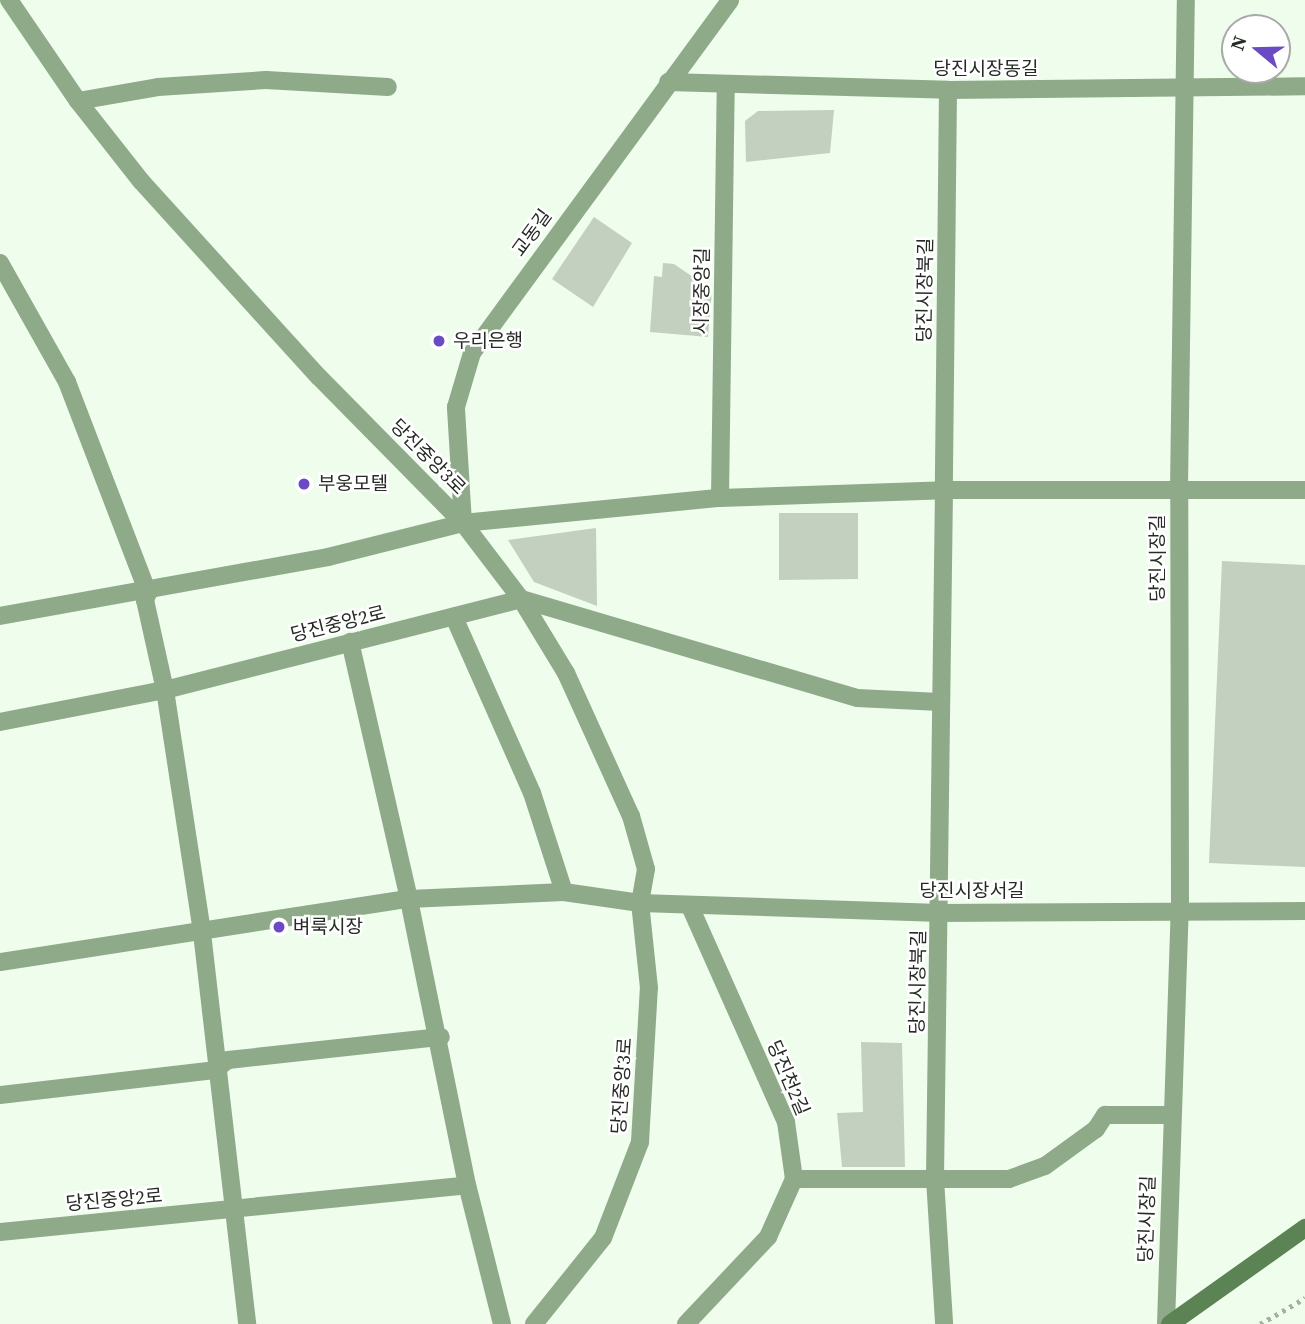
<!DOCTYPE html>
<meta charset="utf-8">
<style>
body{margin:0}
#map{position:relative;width:1305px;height:1324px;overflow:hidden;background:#effded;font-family:"Source Serif 4","Noto Sans KR",serif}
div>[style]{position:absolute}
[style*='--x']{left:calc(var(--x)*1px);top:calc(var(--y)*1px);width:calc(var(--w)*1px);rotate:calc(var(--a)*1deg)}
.building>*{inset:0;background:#c3d0c0}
.path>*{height:4.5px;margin-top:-2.25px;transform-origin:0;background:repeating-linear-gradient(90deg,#a5b0a4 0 3.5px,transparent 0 8.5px)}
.street>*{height:18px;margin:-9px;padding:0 9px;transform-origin:9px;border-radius:9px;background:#8faa89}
.secondary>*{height:18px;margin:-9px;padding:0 9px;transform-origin:9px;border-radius:9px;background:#5c8354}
.dots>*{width:19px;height:19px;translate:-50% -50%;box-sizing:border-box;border:4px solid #fff;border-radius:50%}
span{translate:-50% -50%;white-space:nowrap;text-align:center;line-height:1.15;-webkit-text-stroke:5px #fff;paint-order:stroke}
.street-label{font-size:19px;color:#262b25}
.poi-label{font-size:19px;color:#262b25}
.left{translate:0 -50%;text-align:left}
.north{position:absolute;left:1221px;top:14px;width:70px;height:70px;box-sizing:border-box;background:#fff;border:2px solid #a8aaa8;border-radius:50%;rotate:289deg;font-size:19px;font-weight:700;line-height:28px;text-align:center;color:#262b25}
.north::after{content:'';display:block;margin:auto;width:24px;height:32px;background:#6a4bc4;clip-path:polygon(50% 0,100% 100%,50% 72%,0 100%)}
</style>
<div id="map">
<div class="building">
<i style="clip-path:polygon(834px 110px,830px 153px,746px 162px,745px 121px,758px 111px)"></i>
<i style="clip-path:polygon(594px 217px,632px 243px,593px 307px,552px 279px)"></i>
<i style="clip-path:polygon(663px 263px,674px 264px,712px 290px,708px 337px,650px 332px,654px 276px,662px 277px)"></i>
<i style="clip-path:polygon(779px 513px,858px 513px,858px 579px,779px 580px)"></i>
<i style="clip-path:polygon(596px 528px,597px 606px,534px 582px,508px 540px)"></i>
<i style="clip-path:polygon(1222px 561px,1305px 565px,1305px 867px,1209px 863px)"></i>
<i style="clip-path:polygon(861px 1042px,902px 1043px,905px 1167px,842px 1167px,837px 1113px,863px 1112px)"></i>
</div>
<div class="path">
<i style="--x:1260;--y:1324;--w:52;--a:-30"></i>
</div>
<div class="street">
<i style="--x:9;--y:0;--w:122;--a:55.7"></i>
<i style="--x:78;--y:101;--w:102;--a:51.8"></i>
<i style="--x:141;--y:181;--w:265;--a:47.8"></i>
<i style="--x:319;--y:377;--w:205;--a:45.4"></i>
<i style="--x:463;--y:523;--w:96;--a:52.7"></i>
<i style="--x:521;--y:599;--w:87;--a:58.7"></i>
<i style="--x:566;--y:673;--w:157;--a:65.6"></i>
<i style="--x:631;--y:816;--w:55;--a:74.2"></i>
<i style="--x:646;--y:869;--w:35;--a:100"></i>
<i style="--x:640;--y:903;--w:77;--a:-171.8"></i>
<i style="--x:564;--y:892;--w:104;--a:-107.9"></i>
<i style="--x:532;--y:793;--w:193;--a:-113.9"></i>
<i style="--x:668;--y:82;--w:280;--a:1.6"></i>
<i style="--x:948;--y:90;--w:357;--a:-0.6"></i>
<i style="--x:948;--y:90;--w:400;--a:90.6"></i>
<i style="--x:944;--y:490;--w:361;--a:0"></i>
<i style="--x:78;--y:101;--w:81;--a:-9.9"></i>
<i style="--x:158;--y:87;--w:108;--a:-3.7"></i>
<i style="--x:266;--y:80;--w:122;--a:3.3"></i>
<i style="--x:0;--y:263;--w:137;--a:60.6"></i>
<i style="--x:67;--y:382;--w:226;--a:69"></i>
<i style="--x:148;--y:593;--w:8;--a:113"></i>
<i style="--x:145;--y:600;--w:92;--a:77.5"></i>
<i style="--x:165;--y:690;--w:246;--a:81.3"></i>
<i style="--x:202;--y:933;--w:394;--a:83.4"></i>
<i style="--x:720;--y:498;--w:413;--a:-89.2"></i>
<i style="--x:463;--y:523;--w:116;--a:-93.5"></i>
<i style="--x:456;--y:407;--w:56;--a:-73.5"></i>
<i style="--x:472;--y:353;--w:437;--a:-53.8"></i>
<i style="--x:521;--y:599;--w:350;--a:16.4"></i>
<i style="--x:857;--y:698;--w:83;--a:2.8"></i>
<i style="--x:0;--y:616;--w:333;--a:-10.2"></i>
<i style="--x:328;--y:557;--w:139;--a:-14.1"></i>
<i style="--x:463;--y:523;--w:258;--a:-5.6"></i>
<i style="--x:720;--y:498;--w:224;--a:-2"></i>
<i style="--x:944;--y:490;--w:689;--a:90.75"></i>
<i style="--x:935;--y:1179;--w:145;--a:86.4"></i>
<i style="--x:0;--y:722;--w:168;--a:-11"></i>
<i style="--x:165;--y:690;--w:367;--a:-14.3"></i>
<i style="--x:0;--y:962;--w:414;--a:-8.8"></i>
<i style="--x:409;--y:899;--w:264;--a:-102.9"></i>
<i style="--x:0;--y:1095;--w:216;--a:-6.6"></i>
<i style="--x:215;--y:1070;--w:16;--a:-38"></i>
<i style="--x:228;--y:1060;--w:214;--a:-6.2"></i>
<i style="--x:794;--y:1179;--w:215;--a:0"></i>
<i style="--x:1009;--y:1179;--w:38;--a:-20"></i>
<i style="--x:1045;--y:1166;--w:63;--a:-36"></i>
<i style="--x:1096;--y:1129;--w:17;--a:-57"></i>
<i style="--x:1105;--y:1115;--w:66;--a:0"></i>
<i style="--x:0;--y:1232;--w:469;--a:-5.7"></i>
<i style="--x:502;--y:1324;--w:143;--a:-104.1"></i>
<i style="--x:467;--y:1185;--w:292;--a:-101.5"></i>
<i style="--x:409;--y:899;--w:155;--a:-2.6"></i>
<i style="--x:534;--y:1324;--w:110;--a:-51.3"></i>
<i style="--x:603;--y:1238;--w:103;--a:-68.9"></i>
<i style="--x:640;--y:1142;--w:154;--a:-86.7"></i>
<i style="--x:649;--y:988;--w:85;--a:-96"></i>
<i style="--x:640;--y:903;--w:300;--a:1.9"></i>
<i style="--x:940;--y:913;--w:365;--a:-0.3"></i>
<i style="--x:686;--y:1324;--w:120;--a:-46.7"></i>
<i style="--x:768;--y:1237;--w:64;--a:-65.9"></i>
<i style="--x:794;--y:1179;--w:58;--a:-98"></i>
<i style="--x:786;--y:1122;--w:236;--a:-114"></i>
<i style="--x:1166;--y:1324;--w:412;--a:-88.1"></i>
<i style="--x:1180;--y:912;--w:424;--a:-90.1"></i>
<i style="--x:1179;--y:488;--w:488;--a:-89.2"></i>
</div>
<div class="secondary">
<i style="--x:1170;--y:1324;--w:166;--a:-35.4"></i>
</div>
<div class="dots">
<i style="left:439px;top:341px;background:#6a4bc4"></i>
<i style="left:304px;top:484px;background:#6a4bc4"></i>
<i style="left:279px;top:927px;background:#6a4bc4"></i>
</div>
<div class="street-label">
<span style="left:986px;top:69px">당진시장동길</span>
<span style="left:532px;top:233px;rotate:-54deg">교동길</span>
<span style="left:925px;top:290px;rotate:-89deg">당진시장북길</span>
<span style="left:702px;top:291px;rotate:-89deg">시장중앙길</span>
<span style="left:428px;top:457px;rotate:45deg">당진중앙3로</span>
<span style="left:1158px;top:558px;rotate:-90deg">당진시장길</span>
<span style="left:338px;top:624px;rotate:-14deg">당진중앙2로</span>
<span style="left:972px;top:891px">당진시장서길</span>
<span style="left:918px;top:982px;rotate:-89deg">당진시장북길</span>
<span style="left:788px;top:1078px;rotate:67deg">당진천2길</span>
<span style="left:622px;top:1086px;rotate:-86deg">당진중앙3로</span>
<span style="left:114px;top:1200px;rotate:-5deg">당진중앙2로</span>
<span style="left:1147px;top:1219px;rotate:-88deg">당진시장길</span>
</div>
<div class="poi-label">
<span class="left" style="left:453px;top:341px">우리은행</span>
<span class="left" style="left:318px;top:484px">부웅모텔</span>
<span class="left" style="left:293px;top:927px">벼룩시장</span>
</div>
<div class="north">N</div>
</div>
